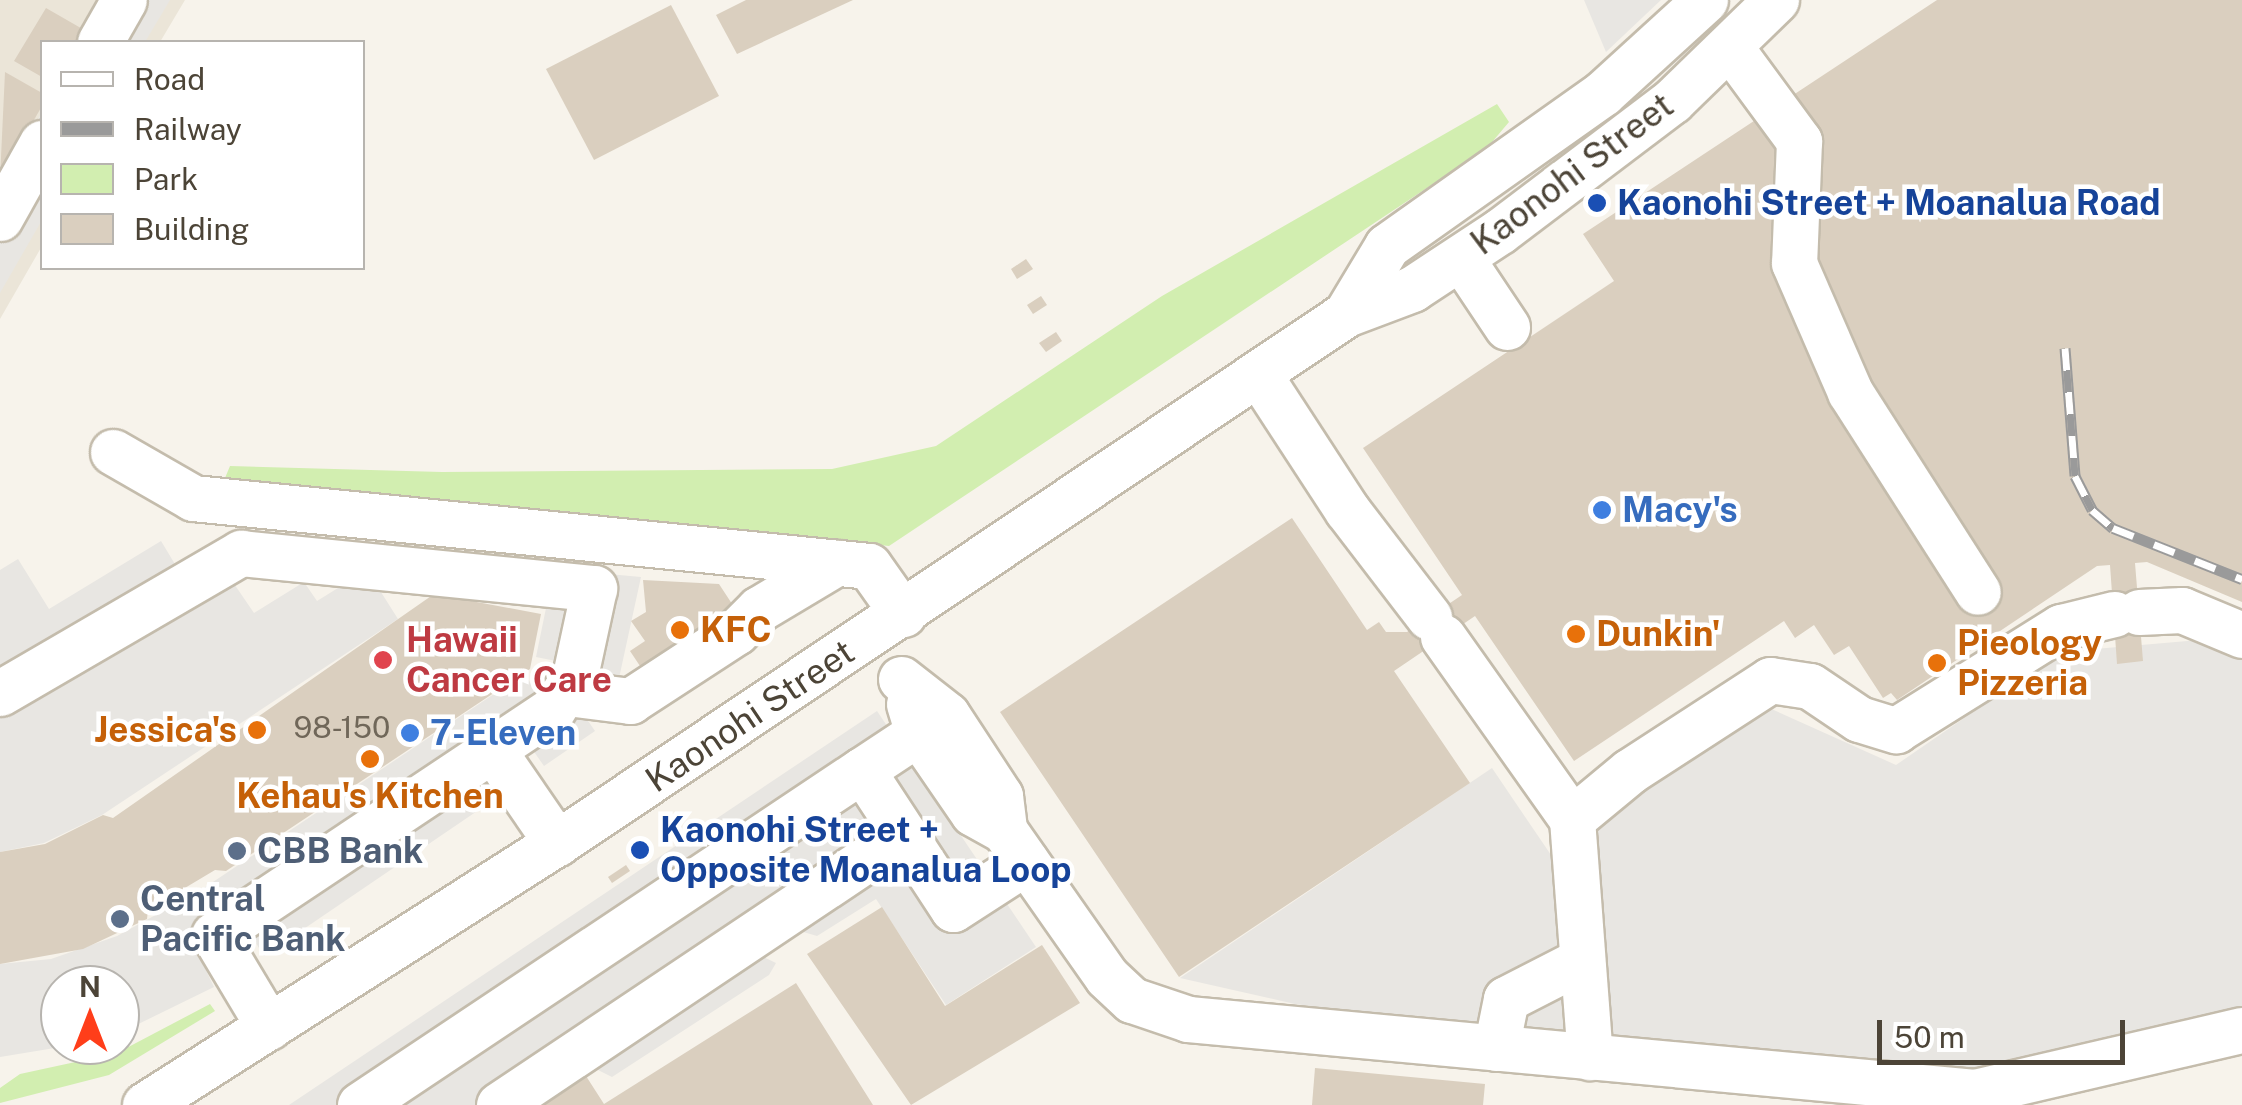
<!DOCTYPE html>
<style>
body{margin:0}
#map{position:relative;width:2242px;height:1105px;overflow:hidden;background:#f7f3eb;font-family:"Public Sans",sans-serif}
div>[style]{position:absolute}
[style*='--x']{left:calc(var(--x)*1px);top:calc(var(--y)*1px);width:calc(var(--w)*1px);rotate:calc(var(--a)*1deg)}
.residential>*{inset:0;background:#ebe5d8}
.green>*{inset:0;background:#d2eeb0}
.parking>*{inset:0;background:#e8e6e2}
.building>*{inset:0;background:#dacfbf}
.roads{filter:drop-shadow(2px 0 #c4bcac) drop-shadow(-2px 0 #c4bcac) drop-shadow(0 2px #c4bcac) drop-shadow(0 -2px #c4bcac)}
.minor>*{height:45px;margin:-22.5px;padding:0 22.5px;transform-origin:22.5px;border-radius:22.5px;background:#fff}
.rail>*{height:11px;margin-top:-5.5px;transform-origin:0;background:repeating-linear-gradient(90deg,#fff 0 22px,#9a9a9a 0 44px);box-sizing:border-box;border-block:2px solid #9a9a9a}
.dots>*{width:28px;height:28px;translate:-50% -50%;box-sizing:border-box;border:5px solid #fff;border-radius:50%}
span{translate:-50% -50%;white-space:nowrap;text-align:center;line-height:1.15;-webkit-text-stroke:9px #fff;paint-order:stroke}
.number-label{font-size:30px;color:#706759}
.number-label span{-webkit-text-stroke-width:0}
.street-label{font-size:35px;color:#4c4437}
.transit-label{font-size:35px;color:#164399;font-weight:700}
.left{translate:0 -50%;text-align:left}
.shop-label{font-size:35px;color:#366cbe;font-weight:700}
.food-label{font-size:35px;color:#c56008;font-weight:700}
.right{translate:-100% -50%;text-align:right}
.health-label{font-size:35px;color:#be3a42;font-weight:700}
.service-label{font-size:35px;color:#4e5e75;font-weight:700}
.legend{position:absolute;left:40px;top:40px;width:325px;height:230px;box-sizing:border-box;background:#fff;border:2px solid #b7b4af;margin:0;padding:12px 18px;list-style:none;font-size:30px;color:#4c4437}
.legend li{display:flex;align-items:center;gap:20px;height:50px}
.legend b{width:50px;border:2px solid #b7b4af}
.north{position:absolute;left:40px;top:965px;width:100px;height:100px;box-sizing:border-box;background:#fff;border:2px solid #b7b4af;border-radius:50%;rotate:0deg;font-size:28px;font-weight:700;line-height:40px;text-align:center;color:#4c4437}
.north::after{content:'';display:block;margin:auto;width:35px;height:45px;background:#ff3e1a;clip-path:polygon(50% 0,100% 100%,50% 72%,0 100%)}
.scale{position:absolute;left:1877px;top:1020px;width:248px;height:45px;box-sizing:border-box;border:5px solid #4c4437;border-top:0;padding-left:12px;font-size:30px;line-height:35px;white-space:nowrap;color:#4c4437;-webkit-text-stroke:8px #fff;paint-order:stroke}
</style>
<div id="map">
<div class="residential">
<i style="clip-path:polygon(0 0,185px 0,160px 42px,42px 42px,42px 246px,0 319px)"></i>
</div>
<div class="green">
<i style="clip-path:polygon(1497px 104px,1509px 122px,1487px 148px,889px 546px,225px 478px,230px 466px,442px 472px,832px 469px,936px 446px,1162px 296px)"></i>
<i style="clip-path:polygon(210px 1004px,215px 1011px,109px 1075px,0 1103px,0 1088px,20px 1074px,117px 1053px)"></i>
</div>
<div class="parking">
<i style="clip-path:polygon(108px 0,170px 0,145px 42px,83px 42px)"></i>
<i style="clip-path:polygon(1584px 0,1661px 0,1606px 52px)"></i>
<i style="clip-path:polygon(42px 112px,42px 220px,0 293px,0 185px)"></i>
<i style="clip-path:polygon(161px 541px,193px 594px,228px 575px,254px 613px,304px 582px,317px 601px,367px 570px,398px 619px,102px 815px,44px 843px,0 852px,0 570px,18px 559px,49px 609px)"></i>
<i style="clip-path:polygon(554px 569px,641px 577px,616px 692px,582px 712px,595px 731px,544px 766px,530px 746px,473px 786px,486px 805px,264px 956px,249px 932px,202px 962px,214px 987px,120px 1033px,120px 985px,60px 985px,60px 1045px,73px 1045px,0 1057px,0 964px,51px 959px,117px 936px,198px 892px,524px 674px,539px 694px,561px 662px,536px 657px)"></i>
<i style="clip-path:polygon(2199px 640px,2242px 659px,2242px 1009px,1979px 1071px,1458px 1025px,1295px 1004px,1180px 978px,1492px 768px,1551px 855px,1767px 707px,1896px 765px,2060px 652px)"></i>
<i style="clip-path:polygon(877px 711px,1036px 947px,946px 1005px,876px 899px,817px 936px,793px 929px,757px 954px,776px 963px,769px 975px,612px 1077px,586px 1064px,523px 1105px,289px 1105px)"></i>
</div>
<div class="building">
<i style="clip-path:polygon(746px 0,853px 0,737px 54px,716px 15px)"></i>
<i style="clip-path:polygon(1937px 0,2242px 0,2242px 602px,2147px 562px,2135px 563px,2143px 661px,2117px 664px,2110px 565px,2097px 566px,1897px 700px,1891px 693px,1883px 698px,1849px 646px,1834px 655px,1814px 625px,1795px 638px,1784px 621px,1574px 761px,1475px 616px,1394px 671px,1470px 783px,1179px 977px,1000px 712px,1292px 518px,1367px 630px,1379px 622px,1386px 632px,1407px 632px,1462px 595px,1363px 448px,1614px 281px,1583px 234px)"></i>
<i style="clip-path:polygon(671px 5px,719px 96px,594px 160px,546px 69px)"></i>
<i style="clip-path:polygon(46px 8px,86px 31px,80px 42px,42px 42px,42px 77px,14px 61px)"></i>
<i style="clip-path:polygon(5px 72px,42px 93px,42px 106px,0 179px)"></i>
<i style="clip-path:polygon(1026px 259px,1033px 269px,1017px 279px,1011px 269px)"></i>
<i style="clip-path:polygon(1041px 296px,1047px 305px,1033px 314px,1027px 305px)"></i>
<i style="clip-path:polygon(1056px 332px,1062px 341px,1046px 352px,1039px 343px)"></i>
<i style="clip-path:polygon(643px 580px,719px 584px,738px 613px,648px 678px,630px 651px,645px 641px,631px 621px,646px 612px)"></i>
<i style="clip-path:polygon(434px 594px,541px 614px,530px 669px,226px 871px,215px 870px,148px 910px,147px 919px,83px 949px,0 964px,0 852px,45px 844px,103px 815px,113px 818px)"></i>
<i style="clip-path:polygon(626px 865px,630px 871px,612px 883px,608px 877px)"></i>
<i style="clip-path:polygon(882px 907px,945px 1006px,1042px 945px,1080px 1003px,911px 1105px,807px 954px)"></i>
<i style="clip-path:polygon(796px 983px,873px 1105px,541px 1105px,586px 1076px,604px 1104px)"></i>
<i style="clip-path:polygon(1315px 1068px,1485px 1084px,1483px 1105px,1312px 1105px)"></i>
</div>
<div class="roads">
<div class="minor">
<i style="--x:100;--y:42;--w:48;--a:-60.3"></i>
<i style="--x:1730;--y:47;--w:117;--a:53.7"></i>
<i style="--x:1799;--y:141;--w:122;--a:92.3"></i>
<i style="--x:1794;--y:263;--w:141;--a:66.5"></i>
<i style="--x:1850;--y:392;--w:237;--a:57.4"></i>
<i style="--x:0;--y:218;--w:86;--a:-60.8"></i>
<i style="--x:1461;--y:258;--w:83;--a:56.3"></i>
<i style="--x:1346;--y:314;--w:79;--a:-58.9"></i>
<i style="--x:1387;--y:246;--w:265;--a:-35.3"></i>
<i style="--x:1603;--y:93;--w:138;--a:-42.4"></i>
<i style="--x:1259;--y:375;--w:161;--a:56.9"></i>
<i style="--x:1347;--y:510;--w:135;--a:52.5"></i>
<i style="--x:113;--y:452;--w:92;--a:29.9"></i>
<i style="--x:193;--y:498;--w:679;--a:5.74"></i>
<i style="--x:869;--y:566;--w:59;--a:54.7"></i>
<i style="--x:2139;--y:612;--w:43;--a:-2.7"></i>
<i style="--x:2182;--y:610;--w:65;--a:22.6"></i>
<i style="--x:1443;--y:637;--w:223;--a:54.7"></i>
<i style="--x:1572;--y:819;--w:75;--a:-39.6"></i>
<i style="--x:1630;--y:771;--w:167;--a:-33"></i>
<i style="--x:1770;--y:680;--w:40;--a:8.5"></i>
<i style="--x:1810;--y:686;--w:59;--a:34"></i>
<i style="--x:1859;--y:719;--w:39;--a:17"></i>
<i style="--x:1896;--y:730;--w:195;--a:-32"></i>
<i style="--x:2061;--y:627;--w:55;--a:-13.8"></i>
<i style="--x:901;--y:679;--w:58;--a:38"></i>
<i style="--x:947;--y:715;--w:97;--a:56.8"></i>
<i style="--x:1000;--y:796;--w:34;--a:83"></i>
<i style="--x:1004;--y:830;--w:179;--a:55"></i>
<i style="--x:1107;--y:977;--w:34;--a:43"></i>
<i style="--x:1132;--y:1000;--w:59;--a:18.7"></i>
<i style="--x:1188;--y:1019;--w:790;--a:5.3"></i>
<i style="--x:1975;--y:1092;--w:274;--a:-13.1"></i>
<i style="--x:0;--y:693;--w:279;--a:-30.2"></i>
<i style="--x:241;--y:553;--w:355;--a:5.7"></i>
<i style="--x:594;--y:588;--w:90;--a:102.2"></i>
<i style="--x:575;--y:676;--w:40;--a:124"></i>
<i style="--x:553;--y:709;--w:407;--a:146.3"></i>
<i style="--x:214;--y:935;--w:107;--a:59.1"></i>
<i style="--x:567;--y:693;--w:64;--a:7.2"></i>
<i style="--x:630;--y:701;--w:126;--a:-33.1"></i>
<i style="--x:736;--y:632;--w:33;--a:-45"></i>
<i style="--x:759;--y:609;--w:90;--a:-30.9"></i>
<i style="--x:909;--y:704;--w:30;--a:73"></i>
<i style="--x:918;--y:733;--w:97;--a:55.5"></i>
<i style="--x:973;--y:813;--w:35;--a:29"></i>
<i style="--x:918;--y:733;--w:67;--a:146.5"></i>
<i style="--x:862;--y:770;--w:166;--a:56.8"></i>
<i style="--x:953;--y:909;--w:87;--a:-32.8"></i>
<i style="--x:493;--y:750;--w:113;--a:55.5"></i>
<i style="--x:1572;--y:819;--w:239;--a:85.7"></i>
<i style="--x:1496;--y:1048;--w:50;--a:-78.5"></i>
<i style="--x:1506;--y:999;--w:85;--a:-27.2"></i>
<i style="--x:145;--y:1105;--w:488;--a:-32.5"></i>
<i style="--x:557;--y:843;--w:950;--a:-33.84"></i>
<i style="--x:1346;--y:314;--w:71;--a:-20.7"></i>
<i style="--x:1412;--y:289;--w:105;--a:-33.4"></i>
<i style="--x:1500;--y:231;--w:216;--a:-37.1"></i>
<i style="--x:1672;--y:101;--w:145;--a:-44.2"></i>
<i style="--x:360;--y:1105;--w:604;--a:-33.72"></i>
<i style="--x:499;--y:1105;--w:487;--a:-33.8"></i>
</div>
</div>
<div class="rail">
<i style="--x:2065;--y:348;--w:128;--a:85.5"></i>
<i style="--x:2075;--y:476;--w:38;--a:63"></i>
<i style="--x:2092;--y:510;--w:28;--a:41"></i>
<i style="--x:2113;--y:528;--w:139;--a:21.6"></i>
</div>
<div class="dots">
<i style="left:1597px;top:203px;background:#1a4fb4"></i>
<i style="left:1602px;top:510px;background:#3f7fe0"></i>
<i style="left:680px;top:630px;background:#e8710a"></i>
<i style="left:1576px;top:634px;background:#e8710a"></i>
<i style="left:383px;top:660px;background:#e0444e"></i>
<i style="left:1937px;top:663px;background:#e8710a"></i>
<i style="left:257px;top:730px;background:#e8710a"></i>
<i style="left:410px;top:733px;background:#3f7fe0"></i>
<i style="left:370px;top:759px;background:#e8710a"></i>
<i style="left:640px;top:850px;background:#1a4fb4"></i>
<i style="left:237px;top:851px;background:#5c6f8a"></i>
<i style="left:120px;top:919px;background:#5c6f8a"></i>
</div>
<div class="number-label">
<span style="left:342px;top:727px">98-150</span>
</div>
<div class="street-label">
<span style="left:1572px;top:174px;rotate:-37deg">Kaonohi Street</span>
<span style="left:750px;top:716px;rotate:-34deg">Kaonohi Street</span>
</div>
<div class="transit-label">
<span class="left" style="left:1617px;top:203px">Kaonohi Street + Moanalua Road</span>
<span class="left" style="left:660px;top:850px">Kaonohi Street +<br>Opposite Moanalua Loop</span>
</div>
<div class="shop-label">
<span class="left" style="left:1622px;top:510px">Macy's</span>
<span class="left" style="left:430px;top:733px">7-Eleven</span>
</div>
<div class="food-label">
<span class="left" style="left:700px;top:630px">KFC</span>
<span class="left" style="left:1596px;top:634px">Dunkin'</span>
<span class="left" style="left:1957px;top:663px">Pieology<br>Pizzeria</span>
<span class="right" style="left:237px;top:730px">Jessica's</span>
<span style="left:370px;top:796px">Kehau's Kitchen</span>
</div>
<div class="health-label">
<span class="left" style="left:406px;top:660px">Hawaii<br>Cancer Care</span>
</div>
<div class="service-label">
<span class="left" style="left:257px;top:851px">CBB Bank</span>
<span class="left" style="left:140px;top:919px">Central<br>Pacific Bank</span>
</div>
<ul class="legend">
<li><b style="height:12px;background:#fff"></b>Road</li>
<li><b style="height:12px;background:#9a9a9a"></b>Railway</li>
<li><b style="height:28px;background:#d2eeb0"></b>Park</li>
<li><b style="height:28px;background:#dacfbf"></b>Building</li>
</ul>
<div class="north">N</div>
<div class="scale">50 m</div>
</div>
